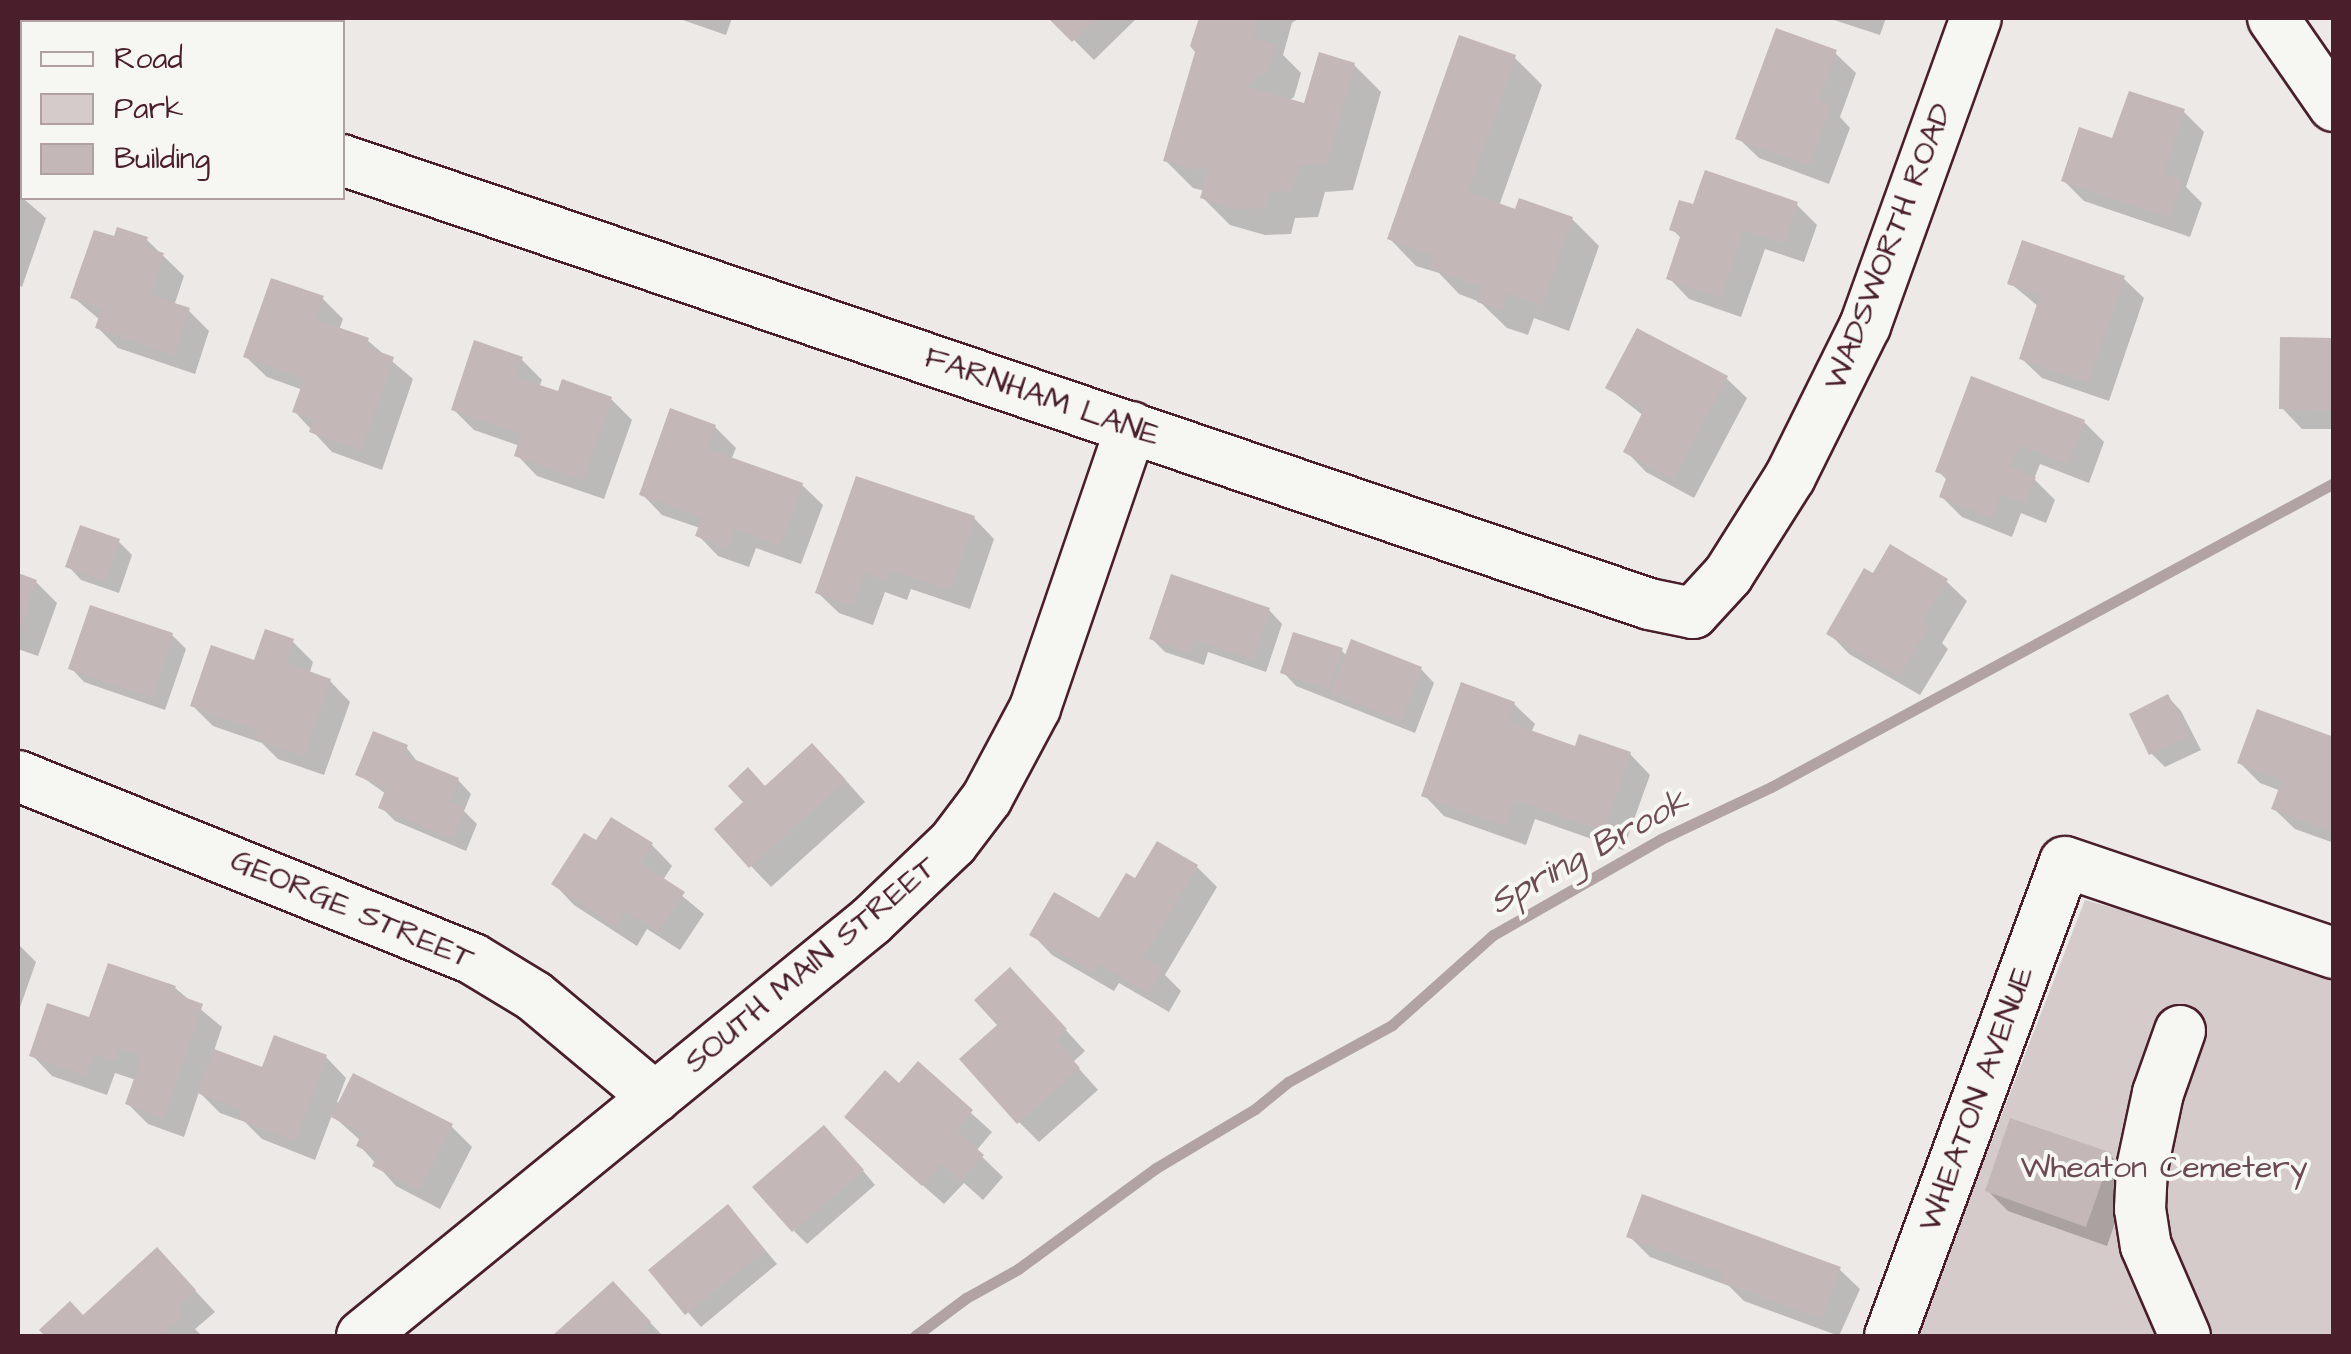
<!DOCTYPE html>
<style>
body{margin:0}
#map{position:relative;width:2351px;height:1354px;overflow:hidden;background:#ece9e6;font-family:"Architects Daughter",sans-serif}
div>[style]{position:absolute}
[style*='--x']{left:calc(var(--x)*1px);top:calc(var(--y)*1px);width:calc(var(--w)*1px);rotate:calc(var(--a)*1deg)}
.green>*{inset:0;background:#d4cbca}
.shadow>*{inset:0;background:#0003}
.stream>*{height:11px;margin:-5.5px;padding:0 5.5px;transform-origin:5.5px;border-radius:5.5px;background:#b1a2a3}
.building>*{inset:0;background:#c4b7b7}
.roads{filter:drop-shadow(2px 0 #4a1f2b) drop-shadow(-2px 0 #4a1f2b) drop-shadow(0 2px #4a1f2b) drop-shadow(0 -2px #4a1f2b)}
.minor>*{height:50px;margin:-25px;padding:0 25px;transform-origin:25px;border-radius:25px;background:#f6f6f2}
span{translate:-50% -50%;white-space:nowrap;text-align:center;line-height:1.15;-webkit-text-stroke:8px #f6f6f2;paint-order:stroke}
.street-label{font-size:32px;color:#4a1f2b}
.park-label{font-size:32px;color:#6c4a53}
.water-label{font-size:35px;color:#6e4d55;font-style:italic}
.frame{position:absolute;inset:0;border:20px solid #4a1f2b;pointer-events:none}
.legend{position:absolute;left:20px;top:20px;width:325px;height:180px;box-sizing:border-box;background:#f6f6f2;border:2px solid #b1a0a2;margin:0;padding:12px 18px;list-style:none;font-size:30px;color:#4a1f2b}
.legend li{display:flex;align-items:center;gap:20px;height:50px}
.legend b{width:50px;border:2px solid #b1a0a2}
</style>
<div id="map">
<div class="green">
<i style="clip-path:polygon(2085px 900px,2333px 969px,2333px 1336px,1916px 1336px)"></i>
</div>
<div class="shadow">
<i style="clip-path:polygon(677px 18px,732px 18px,726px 35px)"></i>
<i style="clip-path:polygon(1052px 18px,1137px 18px,1094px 60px)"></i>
<i style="clip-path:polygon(1201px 18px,1299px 18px,1292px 23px,1283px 55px,1301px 73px,1294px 97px,1288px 101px,1306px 106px,1354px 65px,1381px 92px,1353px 190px,1325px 192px,1318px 217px,1295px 218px,1291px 234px,1265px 235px,1230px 225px,1203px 198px,1205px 191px,1193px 188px,1166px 161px,1197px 51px,1193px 46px)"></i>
<i style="clip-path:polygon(1828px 18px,1886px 18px,1880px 35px)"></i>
<i style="clip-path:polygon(1461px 38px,1515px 58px,1542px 85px,1499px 206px,1572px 219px,1599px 246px,1569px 331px,1534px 318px,1528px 335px,1507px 328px,1480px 302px,1459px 294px,1439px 273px,1416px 266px,1390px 239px)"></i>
<i style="clip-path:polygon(1835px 53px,1856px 73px,1840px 117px,1850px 128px,1829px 184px,1759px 158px,1738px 138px)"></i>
<i style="clip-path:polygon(2184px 112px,2204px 132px,2186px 187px,2202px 203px,2190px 237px,2084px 201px,2063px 180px,2114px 141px)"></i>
<i style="clip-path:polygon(18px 194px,46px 218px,22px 287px,18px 285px)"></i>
<i style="clip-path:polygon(1796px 204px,1817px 225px,1804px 262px,1765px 249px,1741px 317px,1689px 299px,1669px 278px,1682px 239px,1672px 229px,1694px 207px)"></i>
<i style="clip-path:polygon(115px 239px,147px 240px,184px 276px,174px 306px,188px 310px,209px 331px,195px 374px,118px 348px,98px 328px,100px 320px,73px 297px)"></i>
<i style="clip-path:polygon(2123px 278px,2144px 298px,2109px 401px,2042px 378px,2021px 358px,2039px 307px,2010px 283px)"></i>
<i style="clip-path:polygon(322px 298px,343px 319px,339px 330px,367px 340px,413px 379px,382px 470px,332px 452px,295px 412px,303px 390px,267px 377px,246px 357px)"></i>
<i style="clip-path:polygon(2334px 340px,2334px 429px,2302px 429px,2282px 408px)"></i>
<i style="clip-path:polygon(521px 359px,542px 380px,539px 387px,559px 394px,611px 399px,632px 420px,604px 499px,537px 476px,517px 455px,520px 446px,474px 430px,453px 409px)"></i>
<i style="clip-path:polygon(1726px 378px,1747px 398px,1694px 498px,1646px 472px,1626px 451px,1644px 416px,1608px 388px)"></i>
<i style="clip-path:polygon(2084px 422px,2104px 442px,2089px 483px,2040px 464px,2034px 479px,2055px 500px,2046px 523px,2021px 513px,2012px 537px,1962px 517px,1942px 497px,1948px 481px,1938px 471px)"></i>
<i style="clip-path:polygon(715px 427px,736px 448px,731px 460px,802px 485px,823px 505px,801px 564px,756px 548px,749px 567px,718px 556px,698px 535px,700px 528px,662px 515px,642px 494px)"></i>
<i style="clip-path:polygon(974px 518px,994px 539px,970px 609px,911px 589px,907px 600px,885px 592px,873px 625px,839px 613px,818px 593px)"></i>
<i style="clip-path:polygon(118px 541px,132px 555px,119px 593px,81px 580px,68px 566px)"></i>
<i style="clip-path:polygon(18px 576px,36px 582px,57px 603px,38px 656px,18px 649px)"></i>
<i style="clip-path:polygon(1874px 576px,1946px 581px,1967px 601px,1942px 643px,1948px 649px,1920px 695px,1849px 654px,1829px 633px)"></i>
<i style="clip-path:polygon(1269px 610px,1282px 624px,1266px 672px,1208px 652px,1204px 665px,1165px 652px,1151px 638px)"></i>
<i style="clip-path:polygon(172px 635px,186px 649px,165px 710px,84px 682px,71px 668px)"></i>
<i style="clip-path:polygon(292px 641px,313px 662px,310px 672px,330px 681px,350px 702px,324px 775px,278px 759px,262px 743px,213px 726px,192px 705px)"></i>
<i style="clip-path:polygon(1341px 650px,1347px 656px,1421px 669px,1434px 683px,1415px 733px,1296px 686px,1283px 672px)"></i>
<i style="clip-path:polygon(2168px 697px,2181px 711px,2201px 750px,2165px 767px,2151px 753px)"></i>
<i style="clip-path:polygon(1514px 704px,1535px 724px,1531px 733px,1576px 749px,1630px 754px,1650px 775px,1623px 850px,1535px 819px,1526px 845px,1444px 816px,1424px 795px)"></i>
<i style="clip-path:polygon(2334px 739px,2334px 843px,2295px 829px,2274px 809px,2281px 791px,2260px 783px,2240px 763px)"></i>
<i style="clip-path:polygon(406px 747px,419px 764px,458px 780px,471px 794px,464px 811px,477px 824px,466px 851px,395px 821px,381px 807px,386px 794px,358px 774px)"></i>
<i style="clip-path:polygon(833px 766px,865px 802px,771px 887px,751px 866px,766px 788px)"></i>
<i style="clip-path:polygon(596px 844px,652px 845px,672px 866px,663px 880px,704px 914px,680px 950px,647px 929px,637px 946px,574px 905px,554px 884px)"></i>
<i style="clip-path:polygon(1197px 867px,1217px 887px,1165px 975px,1181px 991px,1169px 1012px,1119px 983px,1114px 991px,1052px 955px,1032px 934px,1100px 922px)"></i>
<i style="clip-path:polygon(18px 944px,36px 962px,18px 1013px)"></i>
<i style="clip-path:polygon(175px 988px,222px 1027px,214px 1051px,264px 1070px,326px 1057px,346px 1078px,337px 1102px,451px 1126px,472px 1147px,440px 1209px,396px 1186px,359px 1145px,361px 1141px,332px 1115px,315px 1160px,262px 1139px,245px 1122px,220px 1113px,199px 1092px,184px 1137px,148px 1124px,128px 1104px,136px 1080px,115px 1073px,107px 1095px,52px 1076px,32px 1055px,90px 1021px)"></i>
<i style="clip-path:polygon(1030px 991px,1085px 1051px,1073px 1062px,1098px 1090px,1039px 1142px,1019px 1122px,1000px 1026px)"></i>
<i style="clip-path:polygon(918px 1065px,992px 1132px,976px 1151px,1003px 1177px,983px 1200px,964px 1183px,944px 1204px,868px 1137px)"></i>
<i style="clip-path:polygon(838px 1141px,875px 1185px,807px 1244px,794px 1231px)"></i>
<i style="clip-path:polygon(2110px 1155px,2131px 1176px,2107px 1246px,2008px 1211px,1988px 1191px)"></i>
<i style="clip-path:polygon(741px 1221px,777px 1264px,701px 1327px,651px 1270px)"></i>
<i style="clip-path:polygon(1629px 1236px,1839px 1269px,1860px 1289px,1839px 1336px,1744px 1301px,1729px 1286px,1650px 1257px)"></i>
<i style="clip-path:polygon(177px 1271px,215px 1312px,195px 1329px,202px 1336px,48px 1336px,42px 1330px,84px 1318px)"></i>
<i style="clip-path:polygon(613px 1284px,663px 1336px,555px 1336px)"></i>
</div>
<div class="stream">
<i style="--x:915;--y:1336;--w:64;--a:-36.7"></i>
<i style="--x:966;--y:1298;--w:60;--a:-29.1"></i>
<i style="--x:1018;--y:1269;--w:171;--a:-36.2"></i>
<i style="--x:1156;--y:1168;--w:115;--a:-30.8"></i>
<i style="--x:1255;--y:1109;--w:43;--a:-39.3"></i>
<i style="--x:1288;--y:1082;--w:119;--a:-28.7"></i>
<i style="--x:1392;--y:1025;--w:135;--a:-41.7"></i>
<i style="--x:1493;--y:935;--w:193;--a:-29.7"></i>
<i style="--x:1661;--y:839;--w:122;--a:-25.3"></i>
<i style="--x:1771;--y:787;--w:640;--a:-28.37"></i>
</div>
<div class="building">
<i style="clip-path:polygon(1048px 18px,1096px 18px,1072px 42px)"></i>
<i style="clip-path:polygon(1199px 18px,1259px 18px,1253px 38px,1275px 44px,1268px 70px,1245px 86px,1304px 103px,1319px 52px,1355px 63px,1326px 164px,1299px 166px,1291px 191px,1269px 192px,1265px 208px,1236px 209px,1200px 198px,1209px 169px,1191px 169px,1163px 161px,1195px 52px,1190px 46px)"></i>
<i style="clip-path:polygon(1776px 28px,1837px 50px,1819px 100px,1831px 105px,1809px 165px,1735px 139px)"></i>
<i style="clip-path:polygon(1459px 35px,1516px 55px,1468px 192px,1515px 209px,1519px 198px,1573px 217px,1542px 306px,1507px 293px,1501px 310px,1477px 302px,1482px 287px,1430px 268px,1434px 256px,1387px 239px)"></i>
<i style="clip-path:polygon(2129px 91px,2185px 109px,2163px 174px,2182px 180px,2170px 218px,2061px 181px,2079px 127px,2112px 138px)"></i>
<i style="clip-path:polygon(1705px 170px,1798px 202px,1784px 243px,1744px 230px,1720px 298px,1666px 279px,1681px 234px,1669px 230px,1679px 200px,1693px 204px)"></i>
<i style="clip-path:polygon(117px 227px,148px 237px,145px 247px,164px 253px,150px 295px,190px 308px,174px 355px,95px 328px,102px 308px,70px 298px,94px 230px,114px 236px)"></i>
<i style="clip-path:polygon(2022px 240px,2125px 276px,2088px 382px,2019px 359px,2040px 295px,2007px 284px)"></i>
<i style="clip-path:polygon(271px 278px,324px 296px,315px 319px,369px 338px,366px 347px,394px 357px,361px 451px,309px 432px,314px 419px,292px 412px,304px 379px,243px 357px)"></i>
<i style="clip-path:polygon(1637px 328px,1728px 376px,1673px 479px,1623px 452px,1644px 409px,1605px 388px)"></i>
<i style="clip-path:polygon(2280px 337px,2334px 338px,2334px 410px,2279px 409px)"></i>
<i style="clip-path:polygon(474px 340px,523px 357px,515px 377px,558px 391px,562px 379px,612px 397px,583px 480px,514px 456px,521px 434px,451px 410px)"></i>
<i style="clip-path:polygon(1971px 376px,2085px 420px,2068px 464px,2019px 445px,2011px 467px,2036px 477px,2025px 504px,2001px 494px,1992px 518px,1939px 497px,1947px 476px,1935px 472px)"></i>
<i style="clip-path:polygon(670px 408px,716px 425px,708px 449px,803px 483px,780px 546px,735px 529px,728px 548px,695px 536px,702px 517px,639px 495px)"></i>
<i style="clip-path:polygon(856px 476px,975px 516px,950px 590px,890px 570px,887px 581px,865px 573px,853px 606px,815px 593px)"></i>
<i style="clip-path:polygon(80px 525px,120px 539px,105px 581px,65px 567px)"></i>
<i style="clip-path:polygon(1890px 544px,1948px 579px,1922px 622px,1929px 626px,1899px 676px,1826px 634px,1864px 568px,1873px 573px)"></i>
<i style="clip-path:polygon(18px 573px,37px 580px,18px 636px)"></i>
<i style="clip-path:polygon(1171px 574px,1270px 608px,1252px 660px,1195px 640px,1190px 653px,1149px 639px)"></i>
<i style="clip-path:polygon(90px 605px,173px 633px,152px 698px,68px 669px)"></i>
<i style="clip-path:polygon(265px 629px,294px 639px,286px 663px,331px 679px,304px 756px,255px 739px,258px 730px,190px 706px,211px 645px,254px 660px)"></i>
<i style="clip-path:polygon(1293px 632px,1343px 648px,1329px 689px,1280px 673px)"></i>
<i style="clip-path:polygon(1351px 639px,1422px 667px,1401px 721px,1331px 693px)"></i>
<i style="clip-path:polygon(1461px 682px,1515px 702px,1508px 722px,1575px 746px,1579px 734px,1631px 752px,1603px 831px,1515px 800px,1505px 826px,1421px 796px)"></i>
<i style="clip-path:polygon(2168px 694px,2189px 736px,2149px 755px,2129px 714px)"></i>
<i style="clip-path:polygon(2257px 709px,2334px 737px,2334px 832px,2271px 809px,2282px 780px,2237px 763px)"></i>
<i style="clip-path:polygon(373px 731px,408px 745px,404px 755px,459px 778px,449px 802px,465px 808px,452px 839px,378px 808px,386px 788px,355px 775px)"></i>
<i style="clip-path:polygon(812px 743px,846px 780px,749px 868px,714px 829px,743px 802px,728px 786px,748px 767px,765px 786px)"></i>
<i style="clip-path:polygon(611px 817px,653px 843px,640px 863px,685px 892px,658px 932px,626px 911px,616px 927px,551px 884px,584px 833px,596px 840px)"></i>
<i style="clip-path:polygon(1157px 841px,1198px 865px,1143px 958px,1162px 969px,1148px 993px,1098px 964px,1093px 972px,1029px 935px,1054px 892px,1099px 918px,1126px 873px,1135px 878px)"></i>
<i style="clip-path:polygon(108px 963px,176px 986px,173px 993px,203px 1004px,163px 1118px,125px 1104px,142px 1056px,119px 1048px,115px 1061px,94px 1054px,86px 1076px,29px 1056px,47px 1003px,89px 1017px)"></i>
<i style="clip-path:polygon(1010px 967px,1067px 1029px,1055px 1040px,1080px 1068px,1017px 1124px,959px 1059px,997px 1025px,974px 1000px)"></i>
<i style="clip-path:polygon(274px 1035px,327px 1055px,295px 1141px,238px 1119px,242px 1110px,197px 1093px,214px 1049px,262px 1067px)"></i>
<i style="clip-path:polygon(918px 1061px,973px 1110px,956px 1130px,984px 1155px,961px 1181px,942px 1164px,922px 1186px,844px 1117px,885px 1070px,899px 1083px)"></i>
<i style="clip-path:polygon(353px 1073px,453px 1124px,419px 1190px,372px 1166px,377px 1156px,356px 1146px,362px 1133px,331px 1117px)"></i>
<i style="clip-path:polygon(2010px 1118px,2112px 1153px,2086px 1227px,1985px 1191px)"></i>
<i style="clip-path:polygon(824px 1125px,864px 1170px,792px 1232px,752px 1187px)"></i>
<i style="clip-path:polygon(1642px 1194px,1841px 1267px,1821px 1319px,1720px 1281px,1723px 1273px,1626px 1237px)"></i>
<i style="clip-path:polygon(728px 1204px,765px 1250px,685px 1315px,648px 1270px)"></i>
<i style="clip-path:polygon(157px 1247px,196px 1290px,177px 1307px,184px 1315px,161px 1336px,45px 1336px,39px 1330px,70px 1301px,83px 1315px)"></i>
<i style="clip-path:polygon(613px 1281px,651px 1322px,635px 1336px,552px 1336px)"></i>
</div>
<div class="roads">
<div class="minor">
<i style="--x:2273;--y:18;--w:107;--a:55.3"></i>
<i style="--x:18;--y:50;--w:4;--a:14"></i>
<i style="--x:342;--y:160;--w:1380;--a:18.76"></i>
<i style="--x:1649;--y:604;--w:45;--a:11.6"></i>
<i style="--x:1693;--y:613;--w:52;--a:-47.4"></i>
<i style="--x:1728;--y:575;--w:116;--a:-57.7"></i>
<i style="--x:1790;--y:477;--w:169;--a:-63.6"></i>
<i style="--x:1865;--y:326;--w:327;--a:-70.2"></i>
<i style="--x:18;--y:776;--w:490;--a:21.9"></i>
<i style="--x:473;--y:959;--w:71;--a:31.2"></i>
<i style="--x:534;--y:996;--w:158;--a:39.9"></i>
<i style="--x:2180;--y:1031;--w:66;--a:109.5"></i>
<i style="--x:2158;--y:1093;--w:77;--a:102"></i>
<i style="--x:2142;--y:1168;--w:41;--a:92.8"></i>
<i style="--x:2140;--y:1209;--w:37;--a:81"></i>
<i style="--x:2146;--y:1246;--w:98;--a:66.6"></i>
<i style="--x:362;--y:1336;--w:657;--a:-39.19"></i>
<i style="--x:871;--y:921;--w:113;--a:-43.6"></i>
<i style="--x:953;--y:843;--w:56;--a:-52.9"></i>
<i style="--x:987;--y:798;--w:102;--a:-61.9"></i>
<i style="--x:1035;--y:708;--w:297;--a:-71.1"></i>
<i style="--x:1890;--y:1336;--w:505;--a:-69.74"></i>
<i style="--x:2065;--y:862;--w:284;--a:18.7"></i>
</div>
</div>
<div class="street-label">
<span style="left:1889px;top:247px;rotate:-69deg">WADSWORTH ROAD</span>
<span style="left:1042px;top:397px;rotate:19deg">FARNHAM LANE</span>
<span style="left:352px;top:910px;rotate:23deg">GEORGE STREET</span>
<span style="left:811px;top:965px;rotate:-40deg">SOUTH MAIN STREET</span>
<span style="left:1977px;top:1099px;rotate:-70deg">WHEATON AVENUE</span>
</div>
<div class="park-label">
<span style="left:2164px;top:1168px">Wheaton Cemetery</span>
</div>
<div class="water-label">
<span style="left:1589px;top:852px;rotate:-29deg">Spring Brook</span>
</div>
<div class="frame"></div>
<ul class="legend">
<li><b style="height:12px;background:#f6f6f2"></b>Road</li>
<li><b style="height:28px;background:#d4cbca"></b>Park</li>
<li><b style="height:28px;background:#c4b7b7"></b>Building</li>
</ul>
</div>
